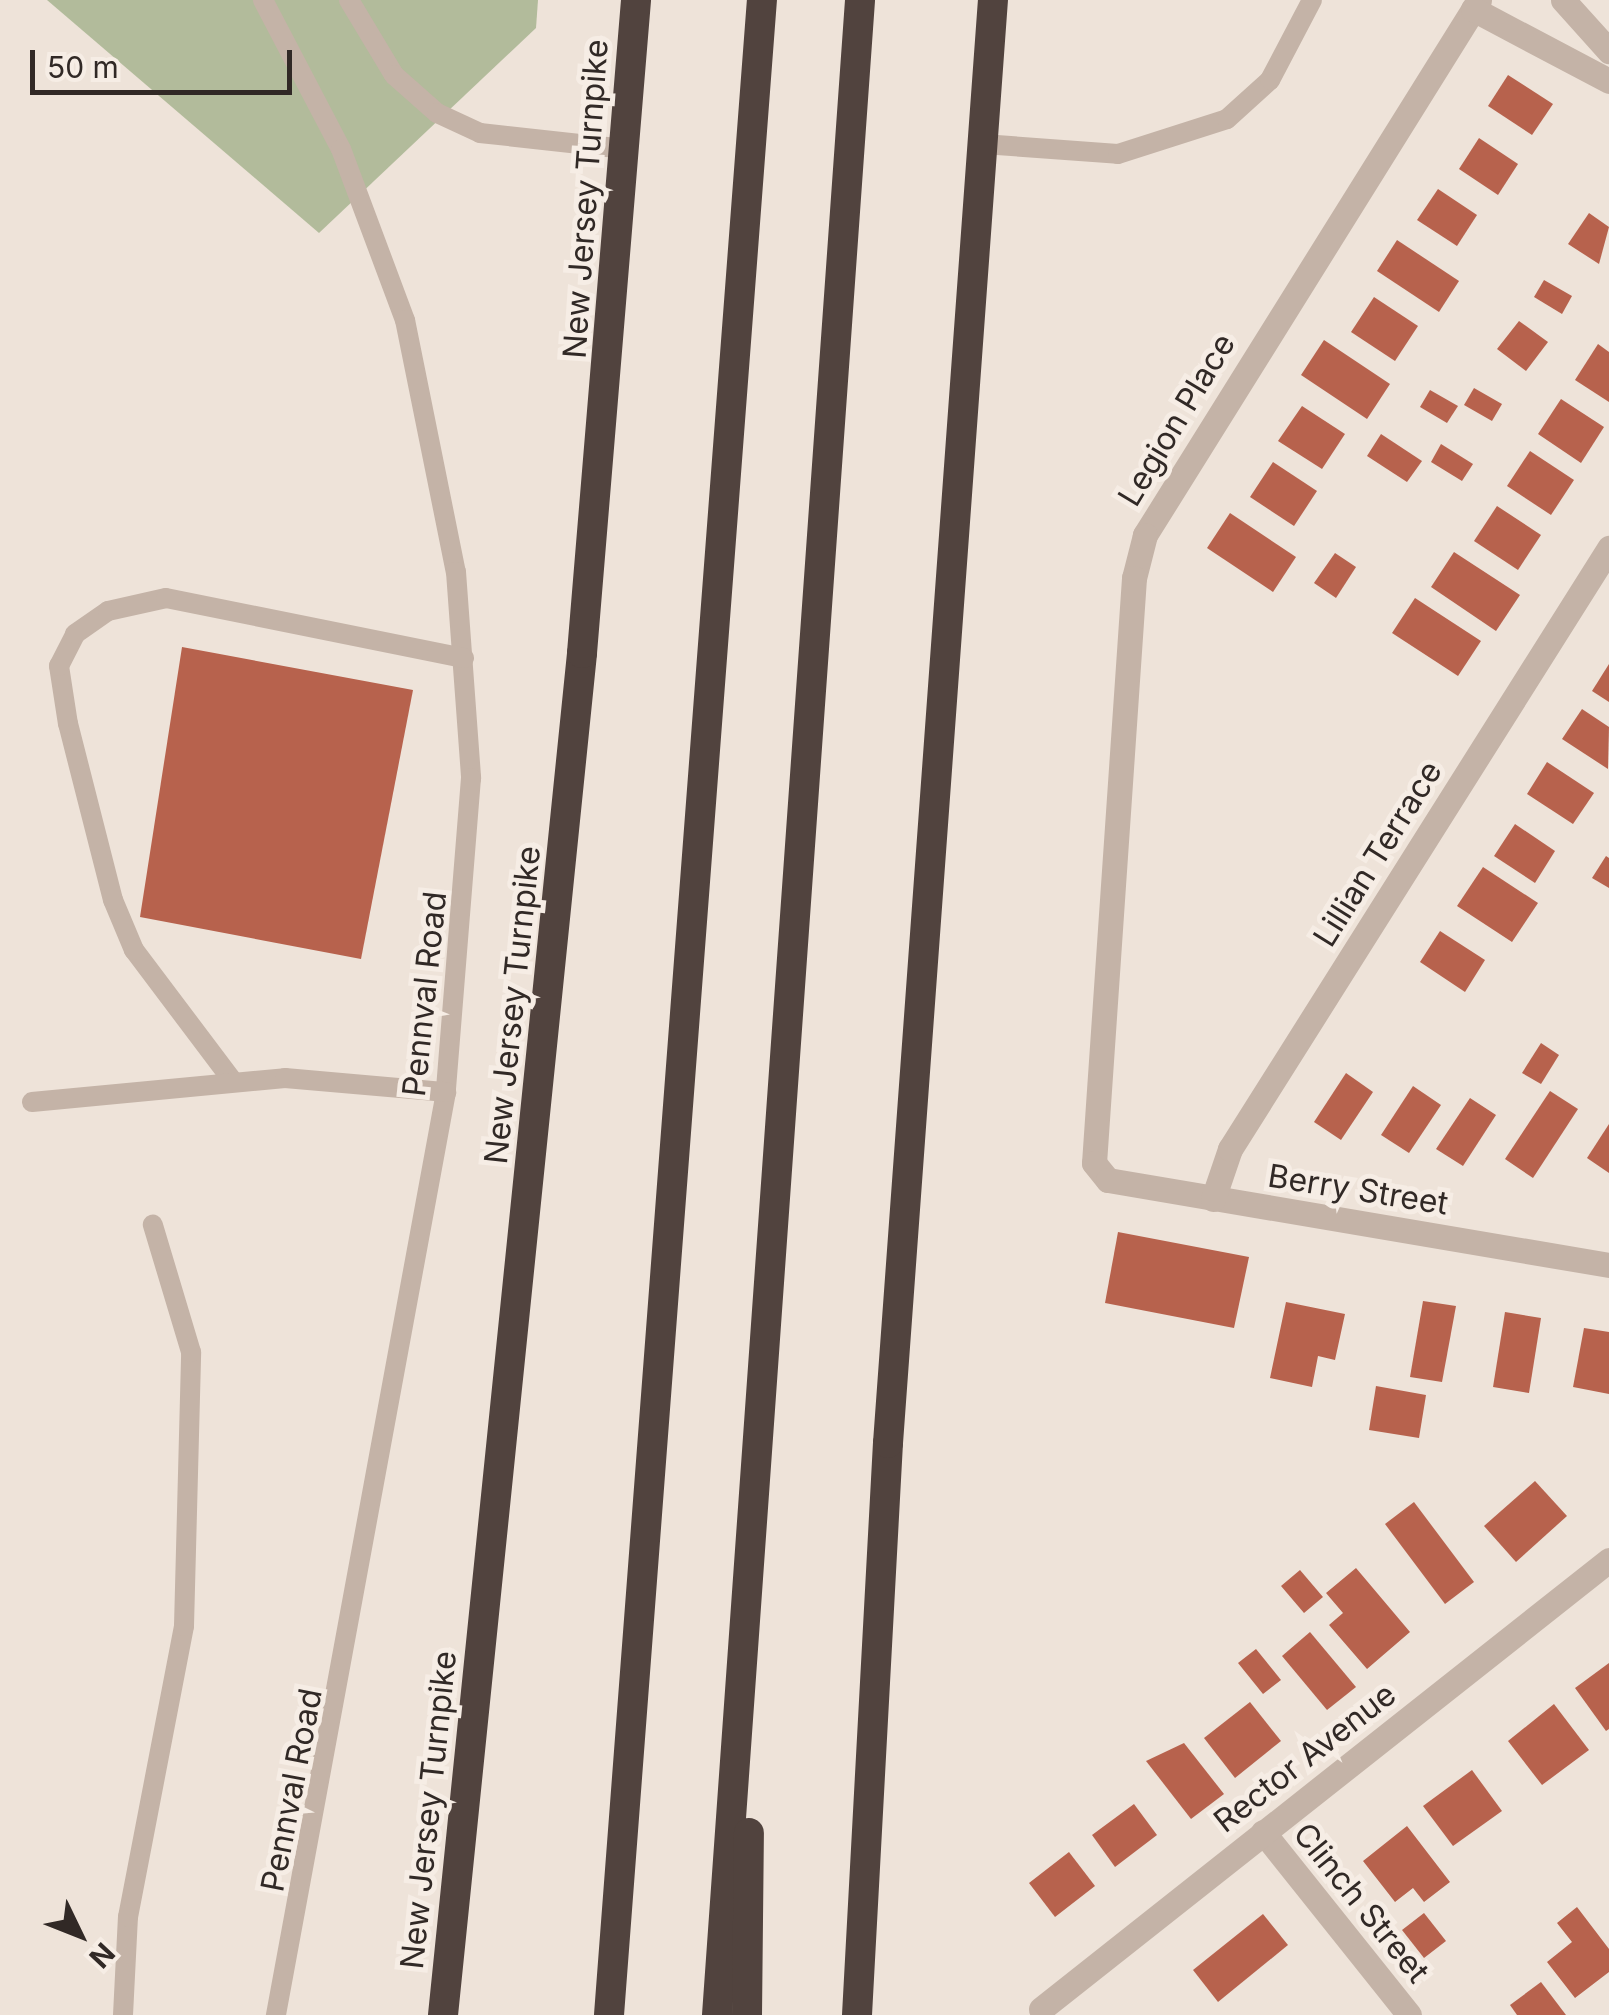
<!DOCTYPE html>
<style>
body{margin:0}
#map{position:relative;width:1609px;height:2015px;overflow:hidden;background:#eee3d9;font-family:Inter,sans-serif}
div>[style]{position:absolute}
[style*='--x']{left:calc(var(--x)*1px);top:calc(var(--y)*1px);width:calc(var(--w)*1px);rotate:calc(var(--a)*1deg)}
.green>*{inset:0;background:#b2bb9b}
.building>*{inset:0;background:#b7624d}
.service>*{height:20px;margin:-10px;padding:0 10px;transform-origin:10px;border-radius:10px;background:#c4b3a7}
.minor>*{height:25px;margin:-12.5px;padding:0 12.5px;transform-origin:12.5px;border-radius:12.5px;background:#c4b3a7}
.motorway>*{height:30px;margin:-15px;padding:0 15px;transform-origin:15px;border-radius:15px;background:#51433e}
span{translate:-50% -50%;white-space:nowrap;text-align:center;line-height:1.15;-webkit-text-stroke:10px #f6ede5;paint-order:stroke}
.street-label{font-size:32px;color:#312926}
.north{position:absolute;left:30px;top:1885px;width:100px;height:100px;-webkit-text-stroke:8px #f6ede5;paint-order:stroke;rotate:133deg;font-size:28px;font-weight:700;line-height:40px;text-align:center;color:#312926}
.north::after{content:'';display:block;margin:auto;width:35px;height:45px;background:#312926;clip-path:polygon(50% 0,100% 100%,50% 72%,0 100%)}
.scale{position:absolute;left:30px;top:50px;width:262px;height:45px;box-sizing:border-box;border:5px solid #312926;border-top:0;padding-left:12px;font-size:30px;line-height:35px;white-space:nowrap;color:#312926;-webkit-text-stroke:8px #f6ede5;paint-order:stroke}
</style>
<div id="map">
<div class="green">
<i style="clip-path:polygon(47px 0,538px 0,536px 28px,319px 233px)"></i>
</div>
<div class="building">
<i style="clip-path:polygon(1508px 75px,1553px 104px,1532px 135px,1488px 106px)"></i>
<i style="clip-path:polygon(1479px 138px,1518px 164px,1498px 195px,1459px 169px)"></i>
<i style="clip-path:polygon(1438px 189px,1477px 215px,1457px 246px,1417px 220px)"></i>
<i style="clip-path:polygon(1589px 213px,1609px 227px,1599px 264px,1568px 244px)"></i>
<i style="clip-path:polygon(1397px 240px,1459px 281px,1439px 312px,1377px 271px)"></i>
<i style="clip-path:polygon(1544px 280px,1572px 296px,1562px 314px,1534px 297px)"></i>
<i style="clip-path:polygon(1374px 297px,1418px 326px,1395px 361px,1351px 332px)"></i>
<i style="clip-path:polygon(1519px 321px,1548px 342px,1526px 371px,1497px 349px)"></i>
<i style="clip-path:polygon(1324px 340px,1390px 384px,1367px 419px,1301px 375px)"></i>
<i style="clip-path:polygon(1598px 344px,1609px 352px,1609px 402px,1575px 380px)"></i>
<i style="clip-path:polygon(1474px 388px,1502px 404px,1492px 421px,1464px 405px)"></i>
<i style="clip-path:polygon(1430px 390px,1458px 406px,1447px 423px,1420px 407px)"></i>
<i style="clip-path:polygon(1561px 399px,1604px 427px,1581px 463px,1538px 434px)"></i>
<i style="clip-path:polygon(1302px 406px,1345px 434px,1322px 469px,1278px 441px)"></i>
<i style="clip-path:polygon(1381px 434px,1422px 461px,1407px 482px,1367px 456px)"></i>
<i style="clip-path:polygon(1441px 444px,1473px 464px,1462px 481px,1431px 462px)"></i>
<i style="clip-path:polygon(1530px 451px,1574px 480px,1551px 515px,1507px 486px)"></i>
<i style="clip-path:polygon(1273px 462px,1317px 491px,1294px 526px,1250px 497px)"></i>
<i style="clip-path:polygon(1497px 506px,1541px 535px,1518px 570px,1474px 541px)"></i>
<i style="clip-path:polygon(1230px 513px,1296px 557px,1273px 592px,1207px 548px)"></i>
<i style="clip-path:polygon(1454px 552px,1520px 595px,1496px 631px,1431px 587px)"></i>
<i style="clip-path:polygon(1335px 553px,1356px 567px,1336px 598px,1314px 583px)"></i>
<i style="clip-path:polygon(1415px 598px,1481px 641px,1458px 676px,1392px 633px)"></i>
<i style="clip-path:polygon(182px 647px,413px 690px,361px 959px,140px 917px)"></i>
<i style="clip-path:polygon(1609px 664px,1609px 702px,1592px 691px)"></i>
<i style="clip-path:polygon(1582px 709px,1609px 727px,1608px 769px,1562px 739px)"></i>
<i style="clip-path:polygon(1547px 762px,1594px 793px,1573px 824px,1527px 794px)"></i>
<i style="clip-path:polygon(1515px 824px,1555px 851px,1535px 883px,1494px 856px)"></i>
<i style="clip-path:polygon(1606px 856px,1609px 858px,1609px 888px,1592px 878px)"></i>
<i style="clip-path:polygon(1483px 867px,1538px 903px,1512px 942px,1457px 906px)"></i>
<i style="clip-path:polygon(1440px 931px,1485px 960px,1465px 992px,1420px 962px)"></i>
<i style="clip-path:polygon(1541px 1043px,1559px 1055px,1541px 1084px,1522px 1073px)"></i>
<i style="clip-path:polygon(1346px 1073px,1373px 1092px,1341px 1140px,1314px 1122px)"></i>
<i style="clip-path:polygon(1413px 1086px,1441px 1105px,1409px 1153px,1381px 1135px)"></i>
<i style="clip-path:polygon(1550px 1091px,1578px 1109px,1533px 1178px,1505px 1159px)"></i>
<i style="clip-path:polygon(1470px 1098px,1496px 1115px,1463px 1166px,1436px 1149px)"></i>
<i style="clip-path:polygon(1609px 1124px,1609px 1173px,1587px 1158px)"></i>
<i style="clip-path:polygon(1118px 1232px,1249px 1257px,1234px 1328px,1105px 1303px)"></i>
<i style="clip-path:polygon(1423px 1301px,1456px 1306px,1442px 1382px,1410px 1377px)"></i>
<i style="clip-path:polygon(1286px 1302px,1345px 1314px,1335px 1360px,1318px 1356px,1312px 1387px,1270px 1378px)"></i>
<i style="clip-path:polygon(1505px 1312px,1541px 1318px,1529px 1393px,1493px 1387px)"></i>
<i style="clip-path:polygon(1584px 1328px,1609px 1332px,1609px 1394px,1573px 1387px)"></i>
<i style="clip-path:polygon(1376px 1386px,1426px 1395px,1419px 1438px,1369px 1430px)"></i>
<i style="clip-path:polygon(1535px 1481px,1567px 1516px,1516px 1562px,1484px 1526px)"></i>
<i style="clip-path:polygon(1414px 1502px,1474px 1582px,1445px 1604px,1385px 1524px)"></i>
<i style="clip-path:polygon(1356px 1568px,1410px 1632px,1367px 1669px,1329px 1625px,1343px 1613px,1326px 1593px)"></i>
<i style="clip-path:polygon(1300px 1570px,1323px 1597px,1304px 1613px,1281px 1586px)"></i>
<i style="clip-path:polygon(1310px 1632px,1356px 1687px,1327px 1710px,1282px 1656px)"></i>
<i style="clip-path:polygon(1256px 1649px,1281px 1680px,1263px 1694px,1238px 1663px)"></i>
<i style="clip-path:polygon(1609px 1663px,1609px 1729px,1606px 1731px,1575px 1688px)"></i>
<i style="clip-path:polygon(1250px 1702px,1281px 1741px,1235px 1778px,1204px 1738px)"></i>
<i style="clip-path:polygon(1554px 1704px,1589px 1750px,1542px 1785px,1508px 1741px)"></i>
<i style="clip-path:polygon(1184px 1743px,1224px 1794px,1191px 1819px,1146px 1761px)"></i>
<i style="clip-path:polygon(1472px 1770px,1502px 1811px,1453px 1846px,1423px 1806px)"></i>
<i style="clip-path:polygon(1134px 1804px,1157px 1835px,1115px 1867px,1092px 1835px)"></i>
<i style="clip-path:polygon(1407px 1826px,1450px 1882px,1424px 1902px,1413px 1888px,1395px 1902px,1363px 1861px)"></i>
<i style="clip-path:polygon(1069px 1852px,1095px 1886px,1055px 1917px,1029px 1883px)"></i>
<i style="clip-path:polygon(1577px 1907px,1609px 1949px,1609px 1972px,1575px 1998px,1547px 1962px,1572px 1942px,1557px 1923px)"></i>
<i style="clip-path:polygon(1424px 1913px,1446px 1941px,1424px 1958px,1402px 1930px)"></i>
<i style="clip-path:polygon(1263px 1914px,1288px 1945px,1218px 2002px,1193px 1970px)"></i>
<i style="clip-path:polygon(1541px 1982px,1566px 2015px,1517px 2015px,1510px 2005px)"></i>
</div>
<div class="service">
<i style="--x:263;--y:0;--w:168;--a:62.4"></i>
<i style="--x:341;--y:149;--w:183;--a:69.5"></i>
<i style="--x:405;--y:320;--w:257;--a:78.6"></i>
<i style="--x:456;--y:572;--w:207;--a:85.8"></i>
<i style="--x:471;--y:778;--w:315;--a:94.6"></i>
<i style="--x:446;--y:1092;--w:939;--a:100.44"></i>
<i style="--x:349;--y:0;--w:87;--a:59"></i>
<i style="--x:394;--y:75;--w:57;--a:41.5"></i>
<i style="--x:437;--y:113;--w:47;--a:24.9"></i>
<i style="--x:480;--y:133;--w:146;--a:6.3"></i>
<i style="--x:983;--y:144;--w:135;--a:4.2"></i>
<i style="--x:1118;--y:154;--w:114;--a:-17.8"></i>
<i style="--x:1227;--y:119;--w:58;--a:-42.2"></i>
<i style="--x:1270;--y:80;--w:90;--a:-62.3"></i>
<i style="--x:232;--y:1080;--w:163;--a:-127"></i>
<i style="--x:134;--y:950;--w:54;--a:-112.8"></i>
<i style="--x:113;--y:900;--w:182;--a:-104.3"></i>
<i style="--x:68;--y:724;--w:59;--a:-98.8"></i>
<i style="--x:59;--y:666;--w:36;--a:-63"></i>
<i style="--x:75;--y:634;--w:40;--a:-34.9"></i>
<i style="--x:108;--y:611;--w:59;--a:-12.6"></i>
<i style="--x:166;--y:598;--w:304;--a:11.4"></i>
<i style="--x:32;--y:1102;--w:254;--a:-5.4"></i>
<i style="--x:285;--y:1078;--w:162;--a:5"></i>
<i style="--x:123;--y:2015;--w:98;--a:-87.1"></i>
<i style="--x:128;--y:1917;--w:296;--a:-79.1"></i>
<i style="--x:184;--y:1626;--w:274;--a:-88.5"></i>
<i style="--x:191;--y:1352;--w:133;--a:-106.7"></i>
</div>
<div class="minor">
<i style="--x:1479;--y:0;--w:631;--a:121.98"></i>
<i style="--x:1145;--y:535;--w:44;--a:104.3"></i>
<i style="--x:1134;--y:578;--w:586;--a:93.91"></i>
<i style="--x:1094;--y:1163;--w:22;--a:51"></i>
<i style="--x:1108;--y:1180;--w:508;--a:9.63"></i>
<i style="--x:1563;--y:0;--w:69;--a:48"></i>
<i style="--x:1473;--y:9;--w:154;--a:27.9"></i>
<i style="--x:1213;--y:1199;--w:53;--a:-71.2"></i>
<i style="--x:1230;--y:1149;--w:711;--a:-57.76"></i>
<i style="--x:1263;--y:1832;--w:234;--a:51.4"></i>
<i style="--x:1041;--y:2009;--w:724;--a:-38.33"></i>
</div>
<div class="motorway">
<i style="--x:443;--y:2015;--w:1369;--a:-84.17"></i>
<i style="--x:582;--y:653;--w:655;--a:-85.27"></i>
<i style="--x:609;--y:2015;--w:2021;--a:-85.66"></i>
<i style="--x:717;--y:2015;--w:2020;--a:-85.94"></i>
<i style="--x:747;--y:2015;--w:182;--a:-89.4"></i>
<i style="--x:857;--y:2015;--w:573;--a:-86.9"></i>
<i style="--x:888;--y:1443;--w:1447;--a:-85.84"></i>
</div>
<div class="street-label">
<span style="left:586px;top:199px;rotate:-86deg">New Jersey Turnpike</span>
<span style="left:1177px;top:420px;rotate:-59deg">Legion Place</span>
<span style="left:1378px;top:854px;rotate:-58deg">Lillian Terrace</span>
<span style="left:425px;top:994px;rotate:-84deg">Pennval Road</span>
<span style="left:513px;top:1005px;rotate:-84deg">New Jersey Turnpike</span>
<span style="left:1358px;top:1190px;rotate:9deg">Berry Street</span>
<span style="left:1305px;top:1758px;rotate:-38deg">Rector Avenue</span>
<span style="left:292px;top:1790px;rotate:-79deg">Pennval Road</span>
<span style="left:429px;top:1810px;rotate:-84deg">New Jersey Turnpike</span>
<span style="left:1361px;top:1903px;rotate:51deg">Clinch Street</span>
</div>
<div class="north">N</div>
<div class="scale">50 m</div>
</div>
